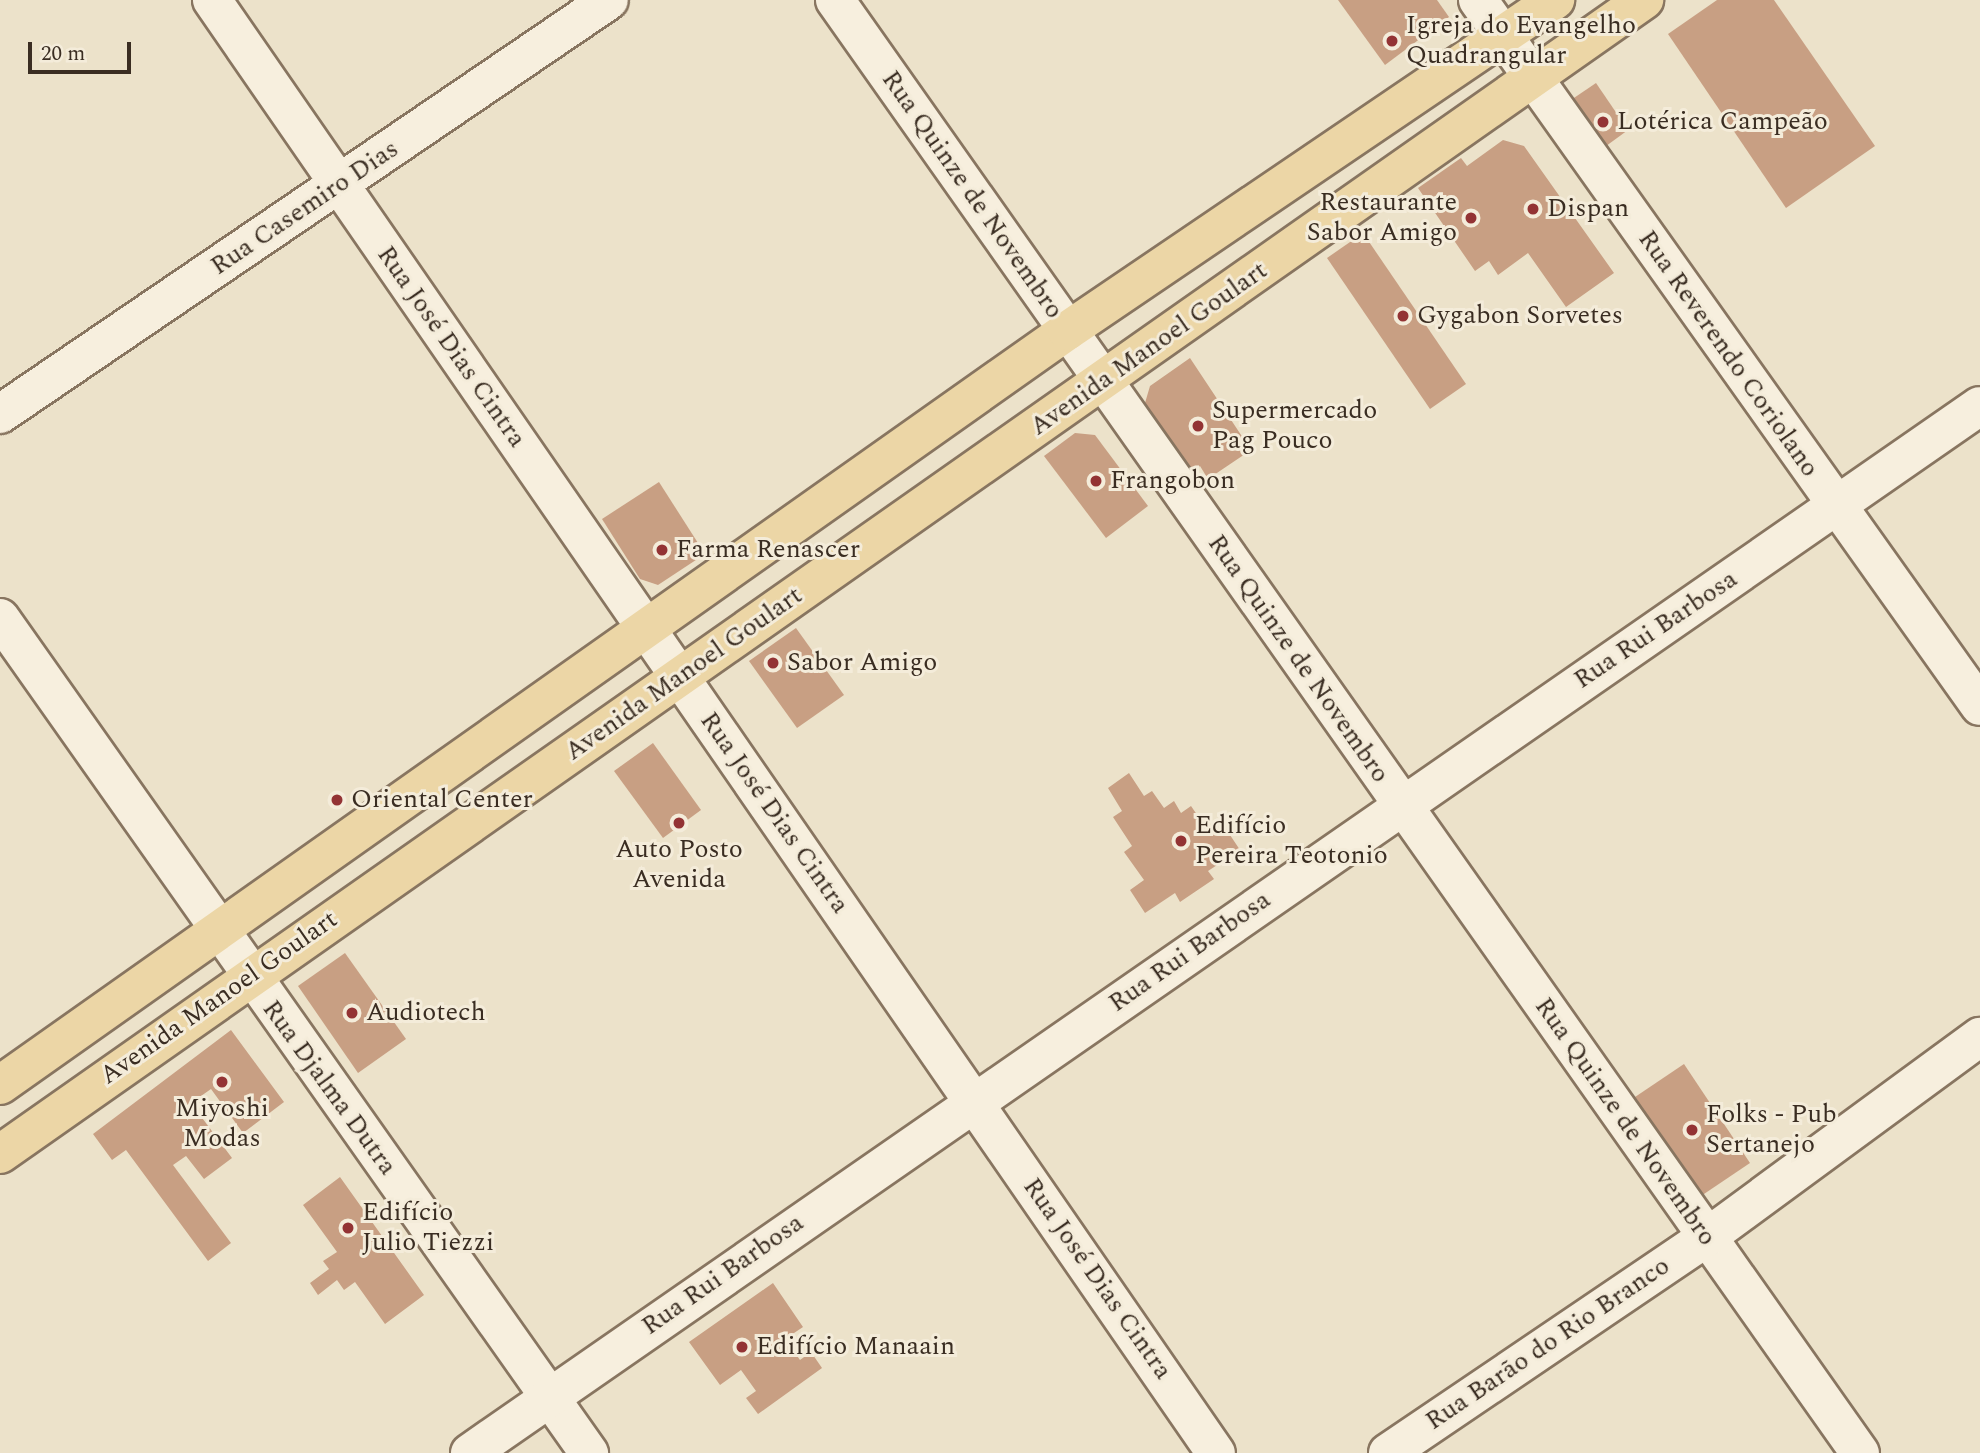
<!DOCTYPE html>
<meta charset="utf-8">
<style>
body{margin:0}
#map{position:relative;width:1980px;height:1453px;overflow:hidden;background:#ece2ca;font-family:Spectral,serif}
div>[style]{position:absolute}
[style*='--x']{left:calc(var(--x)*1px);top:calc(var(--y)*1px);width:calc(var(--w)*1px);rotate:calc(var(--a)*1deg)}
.building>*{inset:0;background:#c89f83}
.roads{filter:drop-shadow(2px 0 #887560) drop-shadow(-2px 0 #887560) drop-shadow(0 2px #887560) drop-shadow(0 -2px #887560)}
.minor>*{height:38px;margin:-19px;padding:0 19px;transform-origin:19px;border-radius:19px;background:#f7efde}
.major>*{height:38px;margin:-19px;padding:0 19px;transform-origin:19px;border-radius:19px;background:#ecd6a6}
.dots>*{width:19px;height:19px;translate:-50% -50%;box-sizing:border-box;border:4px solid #f4ecda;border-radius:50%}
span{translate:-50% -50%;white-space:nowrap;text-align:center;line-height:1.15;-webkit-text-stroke:6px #f4ecda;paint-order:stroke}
.poi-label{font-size:26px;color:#3a2d22}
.left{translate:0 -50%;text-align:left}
.right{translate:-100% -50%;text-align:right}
.street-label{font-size:26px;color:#3a2d22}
.scale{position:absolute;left:28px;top:42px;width:103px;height:32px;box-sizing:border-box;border:4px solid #3a2d22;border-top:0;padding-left:9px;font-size:21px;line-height:24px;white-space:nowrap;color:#3a2d22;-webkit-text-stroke:5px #f4ecda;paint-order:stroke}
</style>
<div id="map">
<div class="building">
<i style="clip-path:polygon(1338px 0,1437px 0,1449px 17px,1385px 65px)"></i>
<i style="clip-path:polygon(1717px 0,1774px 0,1875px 146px,1786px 208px,1668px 34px)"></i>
<i style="clip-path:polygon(1596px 83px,1628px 130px,1602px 149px,1568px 102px)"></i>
<i style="clip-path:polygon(1503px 140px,1524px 146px,1614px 273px,1566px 307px,1528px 253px,1498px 275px,1489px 261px,1475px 271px,1418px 188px,1461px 158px,1467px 166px)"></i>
<i style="clip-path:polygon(1363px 233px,1466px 384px,1430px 409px,1327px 258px)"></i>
<i style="clip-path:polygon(1190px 358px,1251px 450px,1208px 479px,1200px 466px,1191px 472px,1145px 403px,1150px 386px)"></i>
<i style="clip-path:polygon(1075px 433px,1095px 435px,1148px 506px,1106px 538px,1044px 456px)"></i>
<i style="clip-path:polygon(659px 482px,705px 554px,658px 585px,640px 579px,602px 519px)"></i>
<i style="clip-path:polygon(796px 628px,844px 695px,797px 728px,749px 661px)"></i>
<i style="clip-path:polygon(653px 743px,701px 810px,663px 838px,614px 771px)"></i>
<i style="clip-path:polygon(1129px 773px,1144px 796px,1152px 791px,1164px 808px,1174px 801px,1181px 813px,1191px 806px,1211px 835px,1224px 826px,1240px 850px,1208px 871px,1214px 879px,1180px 902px,1175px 893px,1145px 913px,1130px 890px,1144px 880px,1124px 852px,1132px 846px,1113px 817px,1122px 811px,1108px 788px)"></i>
<i style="clip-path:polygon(345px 953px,406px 1039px,358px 1073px,298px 986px)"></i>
<i style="clip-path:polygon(231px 1030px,284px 1102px,243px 1133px,211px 1089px,191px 1103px,232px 1158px,204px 1179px,186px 1156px,173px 1165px,231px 1243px,208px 1261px,126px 1150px,112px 1160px,93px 1134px)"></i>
<i style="clip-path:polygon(1684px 1064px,1750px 1163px,1701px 1196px,1635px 1097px)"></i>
<i style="clip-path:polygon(340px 1177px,424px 1295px,385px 1324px,355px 1282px,344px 1290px,337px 1280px,318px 1295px,310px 1283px,329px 1269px,323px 1261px,337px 1252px,303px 1205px)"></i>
<i style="clip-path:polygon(773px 1283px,803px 1327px,785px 1339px,800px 1360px,811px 1352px,822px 1368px,758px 1414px,746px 1398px,756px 1391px,741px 1370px,720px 1385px,689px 1342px)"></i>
</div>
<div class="roads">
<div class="minor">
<i style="--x:212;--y:0;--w:1766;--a:55.36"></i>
<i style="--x:835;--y:0;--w:1778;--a:54.8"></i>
<i style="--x:1478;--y:0;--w:866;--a:54.59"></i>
<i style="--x:0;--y:414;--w:736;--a:-34.21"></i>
<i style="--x:0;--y:618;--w:1022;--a:54.8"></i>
<i style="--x:470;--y:1453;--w:1837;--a:-34.74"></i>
<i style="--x:1388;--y:1453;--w:384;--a:-34.1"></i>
<i style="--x:1706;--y:1238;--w:340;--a:-36.3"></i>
</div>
<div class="major">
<i style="--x:0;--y:1085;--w:1307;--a:-35.25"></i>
<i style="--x:1067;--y:331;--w:590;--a:-34.15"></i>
<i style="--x:0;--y:1154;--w:2009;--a:-35.07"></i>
</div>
</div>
<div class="dots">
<i style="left:1392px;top:41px;background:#933334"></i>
<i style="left:1603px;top:122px;background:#933334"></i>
<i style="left:1533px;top:209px;background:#933334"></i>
<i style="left:1471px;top:218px;background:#933334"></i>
<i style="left:1403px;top:316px;background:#933334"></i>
<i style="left:1198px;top:426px;background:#933334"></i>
<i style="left:1096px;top:481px;background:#933334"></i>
<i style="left:662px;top:550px;background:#933334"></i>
<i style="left:773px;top:663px;background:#933334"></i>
<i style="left:337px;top:800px;background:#933334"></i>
<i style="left:679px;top:823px;background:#933334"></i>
<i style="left:1181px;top:841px;background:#933334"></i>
<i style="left:352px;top:1013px;background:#933334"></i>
<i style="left:222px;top:1082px;background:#933334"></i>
<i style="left:1692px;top:1130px;background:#933334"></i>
<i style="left:348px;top:1228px;background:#933334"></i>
<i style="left:742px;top:1347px;background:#933334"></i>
</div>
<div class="poi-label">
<span class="left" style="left:1406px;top:41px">Igreja do Evangelho<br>Quadrangular</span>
<span class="left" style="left:1617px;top:122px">Lotérica Campeão</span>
<span class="right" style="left:1457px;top:218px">Restaurante<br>Sabor Amigo</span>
<span class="left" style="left:1547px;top:209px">Dispan</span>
<span class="left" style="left:1417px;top:316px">Gygabon Sorvetes</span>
<span class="left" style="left:1212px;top:426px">Supermercado<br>Pag Pouco</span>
<span class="left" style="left:1110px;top:481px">Frangobon</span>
<span class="left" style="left:676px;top:550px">Farma Renascer</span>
<span class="left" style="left:787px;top:663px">Sabor Amigo</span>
<span class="left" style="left:351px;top:800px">Oriental Center</span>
<span class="left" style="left:1195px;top:841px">Edifício<br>Pereira Teotonio</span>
<span style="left:679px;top:865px">Auto Posto<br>Avenida</span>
<span class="left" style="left:366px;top:1013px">Audiotech</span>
<span style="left:222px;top:1124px">Miyoshi<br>Modas</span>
<span class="left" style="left:1706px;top:1130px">Folks - Pub<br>Sertanejo</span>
<span class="left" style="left:362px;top:1228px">Edifício<br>Julio Tiezzi</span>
<span class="left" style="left:756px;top:1347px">Edifício Manaain</span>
</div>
<div class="street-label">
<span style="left:972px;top:195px;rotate:55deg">Rua Quinze de Novembro</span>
<span style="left:305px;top:208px;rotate:-34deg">Rua Casemiro Dias</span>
<span style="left:451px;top:347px;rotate:55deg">Rua José Dias Cintra</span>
<span style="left:1149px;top:349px;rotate:-35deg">Avenida Manoel Goulart</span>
<span style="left:1728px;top:354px;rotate:55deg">Rua Reverendo Coriolano</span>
<span style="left:1656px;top:630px;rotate:-34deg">Rua Rui Barbosa</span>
<span style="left:1298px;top:659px;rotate:55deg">Rua Quinze de Novembro</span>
<span style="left:684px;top:674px;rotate:-35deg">Avenida Manoel Goulart</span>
<span style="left:774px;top:813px;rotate:55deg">Rua José Dias Cintra</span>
<span style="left:1190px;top:952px;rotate:-35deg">Rua Rui Barbosa</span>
<span style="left:219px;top:998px;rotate:-35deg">Avenida Manoel Goulart</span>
<span style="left:329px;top:1088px;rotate:54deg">Rua Djalma Dutra</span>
<span style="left:1625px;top:1122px;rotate:55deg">Rua Quinze de Novembro</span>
<span style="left:723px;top:1275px;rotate:-35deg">Rua Rui Barbosa</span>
<span style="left:1097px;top:1279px;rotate:55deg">Rua José Dias Cintra</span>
<span style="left:1548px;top:1344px;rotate:-34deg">Rua Barão do Rio Branco</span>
</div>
<div class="scale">20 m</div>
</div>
